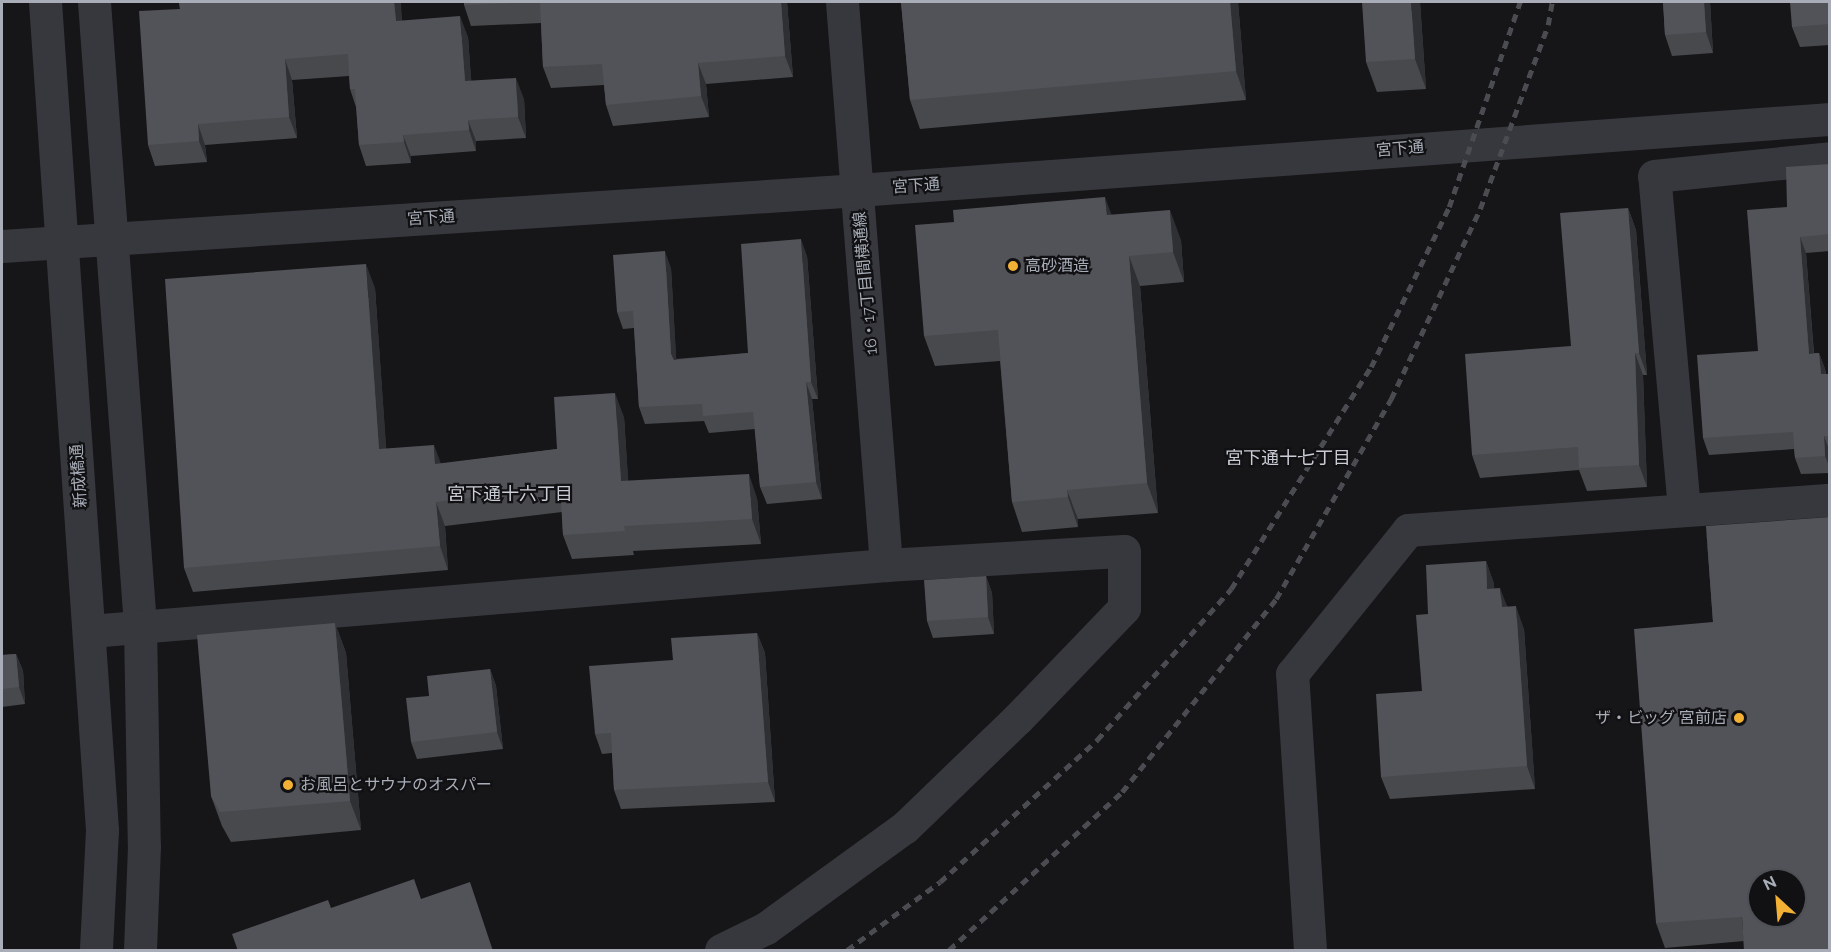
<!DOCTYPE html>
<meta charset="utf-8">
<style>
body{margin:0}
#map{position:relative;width:1831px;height:952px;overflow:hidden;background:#161618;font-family:Raleway,"Noto Sans JP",sans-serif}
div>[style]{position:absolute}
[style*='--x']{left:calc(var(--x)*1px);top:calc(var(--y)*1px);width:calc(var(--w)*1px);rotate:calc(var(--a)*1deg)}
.minor>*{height:33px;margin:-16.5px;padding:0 16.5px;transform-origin:16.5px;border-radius:16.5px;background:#37383d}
.rail>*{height:4.5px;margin-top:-2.25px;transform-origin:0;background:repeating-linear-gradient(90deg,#4a4c52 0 8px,transparent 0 14px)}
.wall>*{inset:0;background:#47494d}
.shaded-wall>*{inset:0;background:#2f3033}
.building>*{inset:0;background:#525359}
.dots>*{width:16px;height:16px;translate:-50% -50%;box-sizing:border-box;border:3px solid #111113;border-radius:50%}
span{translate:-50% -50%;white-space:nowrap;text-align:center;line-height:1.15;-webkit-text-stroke:4.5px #111113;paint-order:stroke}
.street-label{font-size:16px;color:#a8adb8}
.poi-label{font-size:16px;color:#a8adb8}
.left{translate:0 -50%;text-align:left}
.right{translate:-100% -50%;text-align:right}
.neighbourhood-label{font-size:18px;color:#c9ccd4}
.frame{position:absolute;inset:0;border:3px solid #a8adb8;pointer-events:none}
.north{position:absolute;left:1747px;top:868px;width:60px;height:60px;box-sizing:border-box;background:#111113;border:2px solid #4d4f55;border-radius:50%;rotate:334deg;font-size:16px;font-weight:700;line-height:24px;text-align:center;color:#a8adb8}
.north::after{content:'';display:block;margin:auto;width:21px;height:27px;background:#f2b134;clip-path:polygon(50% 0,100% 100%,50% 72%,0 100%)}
</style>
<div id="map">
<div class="minor">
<i style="--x:45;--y:2;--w:830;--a:86.06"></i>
<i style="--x:102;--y:830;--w:120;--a:92.9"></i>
<i style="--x:94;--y:2;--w:626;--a:85.78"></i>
<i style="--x:140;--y:626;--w:220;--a:89"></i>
<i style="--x:144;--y:846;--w:104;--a:92.2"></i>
<i style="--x:842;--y:2;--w:565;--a:85.53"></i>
<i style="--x:2;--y:246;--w:858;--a:-3.74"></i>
<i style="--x:858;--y:190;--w:975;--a:-4.18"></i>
<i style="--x:1684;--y:509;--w:334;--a:-95.1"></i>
<i style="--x:1654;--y:176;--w:177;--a:-5.8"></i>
<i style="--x:90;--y:631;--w:799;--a:-4.74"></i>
<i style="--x:886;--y:565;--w:238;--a:-3.4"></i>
<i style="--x:1124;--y:551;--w:57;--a:90"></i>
<i style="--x:1124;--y:608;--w:154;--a:133.9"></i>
<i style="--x:1017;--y:719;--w:156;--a:136"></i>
<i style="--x:905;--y:827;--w:172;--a:144"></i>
<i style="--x:766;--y:928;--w:50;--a:153.9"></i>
<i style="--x:1310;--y:950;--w:277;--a:-93.7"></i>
<i style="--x:1292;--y:674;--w:185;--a:-51.1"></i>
<i style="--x:1408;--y:530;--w:423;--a:-4.1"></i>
</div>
<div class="rail">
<i style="--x:847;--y:950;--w:115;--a:-36.2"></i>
<i style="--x:940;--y:882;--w:212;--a:-42.1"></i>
<i style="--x:1097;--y:740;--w:202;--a:-48.4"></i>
<i style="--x:1231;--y:589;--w:262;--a:-57.8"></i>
<i style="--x:1371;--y:367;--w:178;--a:-64"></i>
<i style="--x:1449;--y:207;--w:217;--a:-70.9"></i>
<i style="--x:949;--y:950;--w:234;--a:-42.4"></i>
<i style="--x:1122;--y:792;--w:247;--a:-51.4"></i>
<i style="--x:1276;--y:599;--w:231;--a:-60.1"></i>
<i style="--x:1391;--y:399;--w:210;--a:-64.9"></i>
<i style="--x:1480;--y:209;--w:196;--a:-69.7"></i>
<i style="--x:1548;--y:25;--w:23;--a:-80"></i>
</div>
<div class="wall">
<i style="clip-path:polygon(179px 2px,400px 2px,402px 21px,468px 37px,471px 81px,524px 99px,526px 138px,476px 141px,476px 151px,411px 156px,411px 163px,366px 166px,359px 145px,356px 107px,350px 89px,349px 76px,292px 80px,297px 138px,205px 145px,207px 162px,155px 166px,148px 145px,180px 9px)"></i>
<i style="clip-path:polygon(464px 2px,787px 2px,793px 77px,706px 84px,709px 117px,613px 126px,606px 105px,604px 85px,551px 88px,543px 67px,541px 23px,471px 26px,464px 5px)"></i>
<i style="clip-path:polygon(901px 2px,1238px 2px,1246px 100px,920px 129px,910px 100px)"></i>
<i style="clip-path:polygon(1420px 2px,1426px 89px,1377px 92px,1366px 62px)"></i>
<i style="clip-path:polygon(1663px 2px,1710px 2px,1713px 53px,1672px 56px,1665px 35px)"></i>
<i style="clip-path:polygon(1830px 2px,1830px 45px,1800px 47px,1792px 27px)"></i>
<i style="clip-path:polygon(1830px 164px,1830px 251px,1806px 253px,1814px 353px,1819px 353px,1825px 369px,1826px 374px,1830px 374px,1830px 473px,1801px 474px,1795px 458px,1794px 449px,1709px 455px,1703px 438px,1758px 351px,1787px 207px)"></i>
<i style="clip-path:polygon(1628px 208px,1636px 230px,1647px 375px,1643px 375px,1647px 487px,1587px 491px,1579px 470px,1480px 478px,1472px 455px,1571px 346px)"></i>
<i style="clip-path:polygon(1112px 215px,1181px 240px,1184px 282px,1140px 286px,1158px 513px,1078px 519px,1078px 527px,1022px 532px,1012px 502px,1000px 361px,935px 366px,924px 336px)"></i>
<i style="clip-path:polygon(807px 256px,818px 399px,812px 399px,822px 499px,767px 504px,760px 487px,755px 429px,709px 433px,704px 421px,645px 424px,639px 407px,634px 328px,623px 329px,617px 312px,671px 268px,676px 359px,748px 353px)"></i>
<i style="clip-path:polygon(375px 288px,386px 449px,441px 464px,557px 449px,624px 417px,628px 481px,757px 498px,761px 544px,633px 551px,634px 555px,572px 559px,563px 535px,562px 512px,445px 526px,448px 570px,193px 592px,184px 568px)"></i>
<i style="clip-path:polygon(1706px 526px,1744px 941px,1665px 948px,1656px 923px,1713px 622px)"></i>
<i style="clip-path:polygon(1486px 561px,1494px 584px,1494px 588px,1524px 629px,1535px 789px,1390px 799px,1381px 777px,1422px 691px,1428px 614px)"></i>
<i style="clip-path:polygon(986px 576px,992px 593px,994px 634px,933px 638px,927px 621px)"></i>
<i style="clip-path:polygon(335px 623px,346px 653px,361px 830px,231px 842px,222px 826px,211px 796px)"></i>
<i style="clip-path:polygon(757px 633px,765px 653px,775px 802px,621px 809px,614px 790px,612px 753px,602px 754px,595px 734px,673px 660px)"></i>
<i style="clip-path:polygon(16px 654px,23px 671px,25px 704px,2px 707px,2px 655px)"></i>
<i style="clip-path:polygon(490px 669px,496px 686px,503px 749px,417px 759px,411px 742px)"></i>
</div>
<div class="shaded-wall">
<i style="clip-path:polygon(394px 2px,400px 2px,401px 3px,403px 42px,396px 21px)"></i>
<i style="clip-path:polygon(781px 2px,787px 2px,793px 77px,785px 56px)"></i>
<i style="clip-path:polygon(1230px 2px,1238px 2px,1246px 100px,1236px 71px)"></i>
<i style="clip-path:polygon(1411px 2px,1420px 2px,1426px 89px,1415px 59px)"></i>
<i style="clip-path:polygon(1704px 2px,1710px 2px,1713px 53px,1706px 32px)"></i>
<i style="clip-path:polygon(460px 16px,468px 37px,473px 102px,465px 81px)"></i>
<i style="clip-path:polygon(285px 59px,292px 80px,297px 138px,289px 117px)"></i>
<i style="clip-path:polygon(698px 63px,706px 84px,709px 117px,701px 96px)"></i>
<i style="clip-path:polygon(516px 78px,524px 99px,526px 138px,518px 117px)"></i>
<i style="clip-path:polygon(468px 120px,476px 141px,476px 151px,469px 130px)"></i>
<i style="clip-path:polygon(198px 124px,205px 145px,207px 162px,199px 141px)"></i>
<i style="clip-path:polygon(403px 135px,411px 156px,411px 163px,404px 142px)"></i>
<i style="clip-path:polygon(1105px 197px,1116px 227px,1107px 215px)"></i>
<i style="clip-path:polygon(1628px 208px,1636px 230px,1647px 375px,1639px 353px)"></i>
<i style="clip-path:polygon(1170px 210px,1181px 240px,1184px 282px,1173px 252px)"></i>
<i style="clip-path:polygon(1800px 237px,1806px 253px,1815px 370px,1809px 354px)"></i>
<i style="clip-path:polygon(801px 239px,807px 256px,818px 399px,811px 382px)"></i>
<i style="clip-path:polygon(665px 251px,671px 268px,677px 371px,671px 354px)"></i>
<i style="clip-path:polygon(1129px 256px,1140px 286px,1158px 513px,1147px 483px)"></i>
<i style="clip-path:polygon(366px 264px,375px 288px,388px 473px,379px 449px)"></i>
<i style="clip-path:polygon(1635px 353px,1643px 375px,1647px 487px,1639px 465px)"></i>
<i style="clip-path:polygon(1819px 353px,1825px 369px,1827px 391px,1821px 374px)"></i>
<i style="clip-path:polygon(806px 382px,812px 399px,822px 499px,816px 482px)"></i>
<i style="clip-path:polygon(615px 393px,624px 417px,630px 505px,621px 481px)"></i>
<i style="clip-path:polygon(1824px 436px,1830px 452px,1830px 468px,1825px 456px)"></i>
<i style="clip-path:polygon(434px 445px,443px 469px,435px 464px)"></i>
<i style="clip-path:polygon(749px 474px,757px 498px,761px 544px,752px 519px)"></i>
<i style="clip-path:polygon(1067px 490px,1078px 519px,1078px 527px,1068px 497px)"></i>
<i style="clip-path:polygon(436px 502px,445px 526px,448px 570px,440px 546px)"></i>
<i style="clip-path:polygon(1486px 561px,1494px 584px,1496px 612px,1487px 589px)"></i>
<i style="clip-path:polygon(986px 576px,992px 593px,994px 634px,988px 617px)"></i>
<i style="clip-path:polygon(1500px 588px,1509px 611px,1502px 607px)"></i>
<i style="clip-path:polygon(1516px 606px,1524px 629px,1535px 789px,1527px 766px)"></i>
<i style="clip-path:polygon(335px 623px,346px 653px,361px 830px,350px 801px)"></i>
<i style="clip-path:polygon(757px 633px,765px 653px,775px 802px,768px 782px)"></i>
<i style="clip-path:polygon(16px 654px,23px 671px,25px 704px,19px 687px)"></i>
<i style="clip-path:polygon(490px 669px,496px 686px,503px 749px,497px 732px)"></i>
</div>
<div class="building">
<i style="clip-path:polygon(179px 2px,394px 2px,396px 21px,460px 16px,465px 81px,516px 78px,518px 117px,468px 120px,469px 130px,403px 135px,404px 142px,359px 145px,355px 89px,350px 89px,348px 54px,285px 59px,289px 117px,198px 124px,199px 141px,148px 145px,139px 11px,180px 9px)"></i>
<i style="clip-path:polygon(464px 2px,781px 2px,785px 56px,698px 63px,701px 96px,606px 105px,602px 64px,543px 67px,540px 2px,464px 5px)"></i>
<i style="clip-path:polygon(901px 2px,1230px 2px,1236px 71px,910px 100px)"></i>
<i style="clip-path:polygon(1362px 2px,1411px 2px,1415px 59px,1366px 62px)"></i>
<i style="clip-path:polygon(1663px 2px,1704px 2px,1706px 32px,1665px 35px)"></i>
<i style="clip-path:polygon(1790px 2px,1830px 2px,1830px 24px,1792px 27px)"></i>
<i style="clip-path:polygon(1830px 164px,1830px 234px,1800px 237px,1809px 354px,1819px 353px,1821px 374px,1830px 374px,1830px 436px,1824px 436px,1825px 456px,1795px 458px,1793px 432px,1703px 438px,1697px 355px,1758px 351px,1747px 210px,1787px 207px,1786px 167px)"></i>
<i style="clip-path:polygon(1105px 197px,1107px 215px,1170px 210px,1173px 252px,1129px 256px,1147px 483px,1067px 490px,1068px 497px,1012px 502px,998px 330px,924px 336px,915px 225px,954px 222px,953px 210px)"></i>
<i style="clip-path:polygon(1628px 208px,1639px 353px,1635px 353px,1639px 465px,1579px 468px,1578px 447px,1472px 455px,1465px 354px,1571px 346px,1560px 213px)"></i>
<i style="clip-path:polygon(801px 239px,811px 382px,806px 382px,816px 482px,760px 487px,753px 412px,703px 416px,702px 404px,639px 407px,633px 311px,617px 312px,613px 255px,665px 251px,671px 354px,674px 360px,748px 353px,741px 244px)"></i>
<i style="clip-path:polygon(366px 264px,379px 449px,434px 445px,435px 464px,557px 449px,554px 397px,615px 393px,621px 481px,749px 474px,752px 519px,624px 526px,625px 531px,563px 535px,560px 486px,436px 502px,440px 546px,184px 568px,165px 279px)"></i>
<i style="clip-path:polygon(evenodd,1830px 517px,1830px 951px,1744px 951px,1742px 917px,1656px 923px,1634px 629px,1713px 622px,1706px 526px,1830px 517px,1759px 880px,1795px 880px,1795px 916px,1759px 916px,1759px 880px)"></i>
<i style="clip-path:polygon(1486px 561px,1487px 589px,1500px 588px,1502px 607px,1516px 606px,1527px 766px,1381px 777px,1376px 694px,1422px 691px,1416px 615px,1428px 614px,1426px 565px)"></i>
<i style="clip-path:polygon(986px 576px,988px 617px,927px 621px,924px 580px)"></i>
<i style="clip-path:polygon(335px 623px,350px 801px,220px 812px,211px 796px,197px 635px)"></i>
<i style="clip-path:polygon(757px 633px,768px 782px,614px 790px,611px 733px,595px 734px,589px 666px,673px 660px,671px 638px)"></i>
<i style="clip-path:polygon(16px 654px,19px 687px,2px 689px,2px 655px)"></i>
<i style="clip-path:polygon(490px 669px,497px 732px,411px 742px,406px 698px,429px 696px,427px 676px)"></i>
<i style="clip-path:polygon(414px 879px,421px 899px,470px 882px,493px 951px,238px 951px,232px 934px,328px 900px,331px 908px)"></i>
</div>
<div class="dots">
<i style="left:1013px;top:266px;background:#f2b134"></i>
<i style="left:1739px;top:718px;background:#f2b134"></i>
<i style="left:288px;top:785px;background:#f2b134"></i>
</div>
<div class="street-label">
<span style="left:1400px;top:149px;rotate:-5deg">宮下通</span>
<span style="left:916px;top:186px;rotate:-4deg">宮下通</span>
<span style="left:431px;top:218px;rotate:-4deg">宮下通</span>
<span style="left:866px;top:283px;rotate:-95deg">16・17丁目間横通線</span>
<span style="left:79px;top:476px;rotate:-94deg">新成橋通</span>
</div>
<div class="poi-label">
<span class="left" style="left:1025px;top:266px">高砂酒造</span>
<span class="right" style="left:1727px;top:718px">ザ・ビッグ 宮前店</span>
<span class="left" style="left:300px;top:785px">お風呂とサウナのオスパー</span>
</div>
<div class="neighbourhood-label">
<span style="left:1288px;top:458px">宮下通十七丁目</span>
<span style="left:510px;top:494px">宮下通十六丁目</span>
</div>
<div class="frame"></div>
<div class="north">N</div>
</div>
